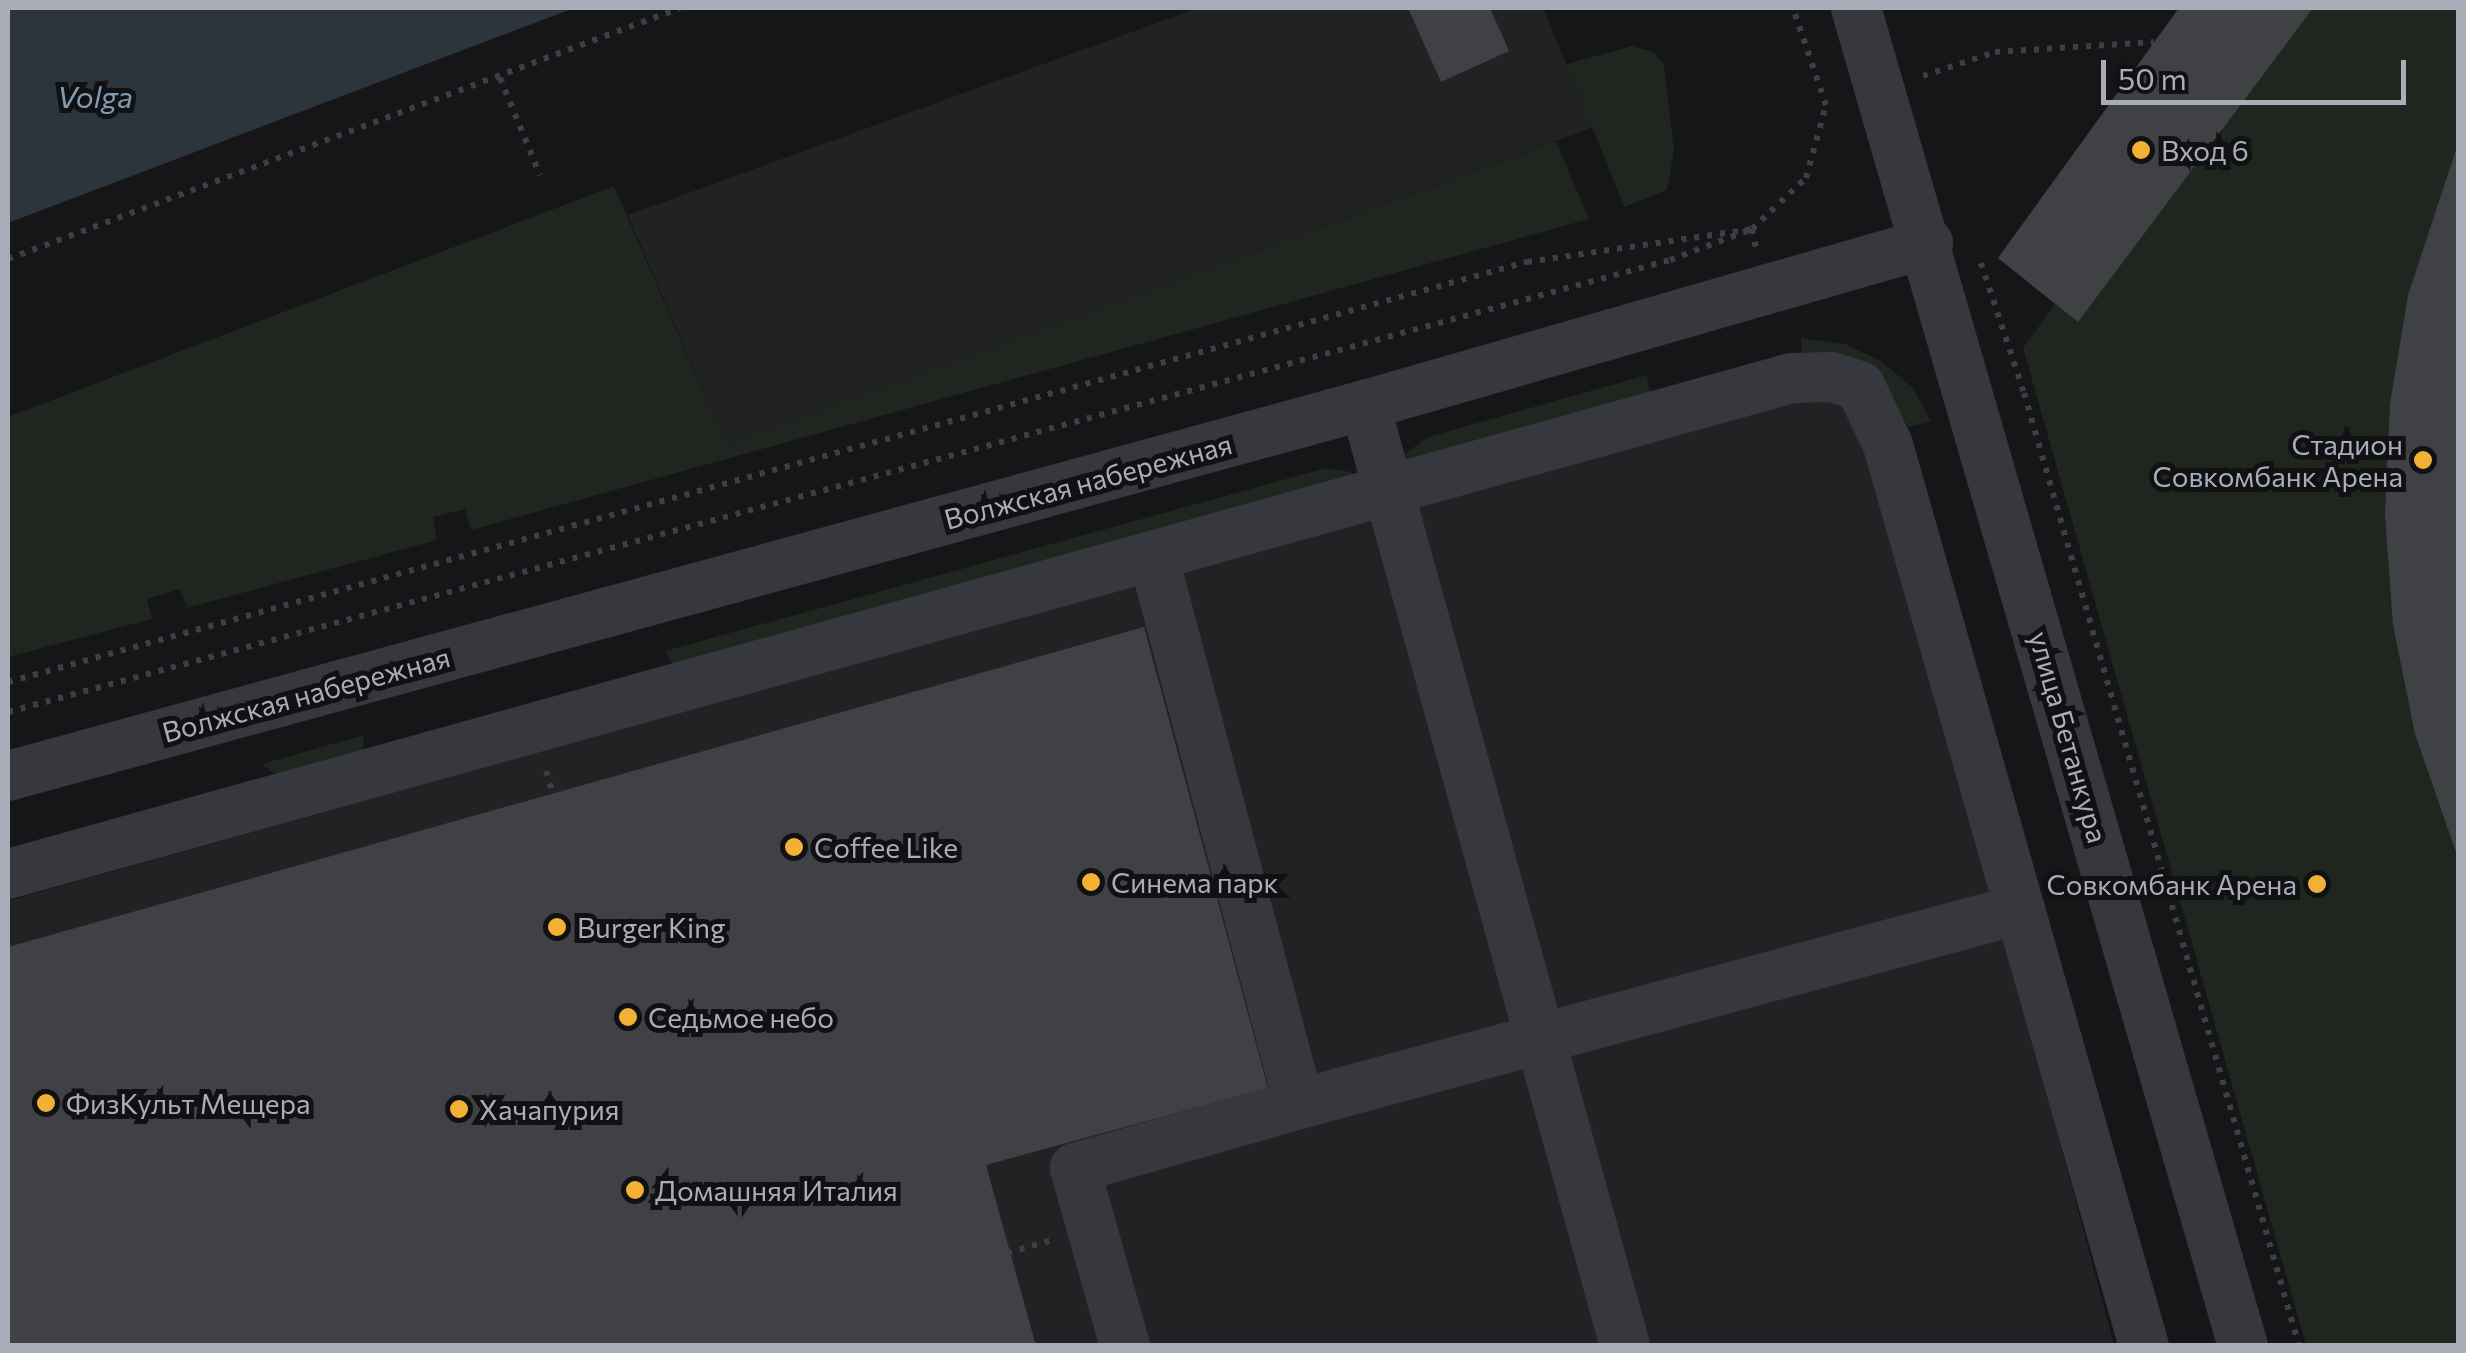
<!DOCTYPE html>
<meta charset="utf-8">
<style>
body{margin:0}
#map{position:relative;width:2466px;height:1353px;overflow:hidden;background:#161618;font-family:Commissioner,sans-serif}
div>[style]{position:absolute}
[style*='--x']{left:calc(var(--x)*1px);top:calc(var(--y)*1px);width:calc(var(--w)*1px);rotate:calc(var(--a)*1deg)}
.built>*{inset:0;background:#222225}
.green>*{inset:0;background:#1e261f}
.water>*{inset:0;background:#2c353c}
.building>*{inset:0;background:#404145}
.path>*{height:6px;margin-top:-3px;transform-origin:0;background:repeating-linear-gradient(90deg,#3d3f44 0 5px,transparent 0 13px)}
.minor>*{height:50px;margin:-25px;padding:0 25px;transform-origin:25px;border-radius:25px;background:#37383d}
.dots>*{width:28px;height:28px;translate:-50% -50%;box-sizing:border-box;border:5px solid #111113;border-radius:50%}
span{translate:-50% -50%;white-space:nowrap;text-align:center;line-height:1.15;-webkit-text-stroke:10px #111113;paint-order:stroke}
.poi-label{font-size:28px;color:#a8adb8}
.left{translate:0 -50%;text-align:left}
.right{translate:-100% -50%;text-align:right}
.street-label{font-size:28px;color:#a8adb8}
.water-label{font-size:30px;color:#7f9bb3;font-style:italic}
.frame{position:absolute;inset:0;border:10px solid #a8adb8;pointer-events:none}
.scale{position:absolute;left:2101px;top:60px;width:305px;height:45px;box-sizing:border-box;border:5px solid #a8adb8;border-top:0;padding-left:12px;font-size:30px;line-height:35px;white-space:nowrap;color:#a8adb8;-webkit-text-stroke:8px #111113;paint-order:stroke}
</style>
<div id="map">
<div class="built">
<i style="clip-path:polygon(1198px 8px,1543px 8px,1593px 127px,726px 445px,628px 215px)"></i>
<i style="clip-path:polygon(1822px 391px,1854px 399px,1872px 439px,2114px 1345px,8px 1346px,8px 901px)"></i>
</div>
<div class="green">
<i style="clip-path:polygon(2179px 8px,2458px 8px,2458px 1345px,2306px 1345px,2023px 348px,2055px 304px,1998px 258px)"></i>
<i style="clip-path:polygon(1632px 46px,1653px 52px,1664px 65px,1674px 151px,1667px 190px,1624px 207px,1567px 64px)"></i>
<i style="clip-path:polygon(1556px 141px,1589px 219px,471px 530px,465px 509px,433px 517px,437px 540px,187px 608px,180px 589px,147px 599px,152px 619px,8px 657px,8px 417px,614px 186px,726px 445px)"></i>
<i style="clip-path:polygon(1801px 338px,1845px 344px,1881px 361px,1913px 388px,1931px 422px,1908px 427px,1893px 400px,1803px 363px)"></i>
<i style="clip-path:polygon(1647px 375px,1652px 406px,1407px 474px,1405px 454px,1428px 437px)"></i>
<i style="clip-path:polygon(1326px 468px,1351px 472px,1362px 485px,675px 670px,665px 651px)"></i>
<i style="clip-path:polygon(364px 735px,361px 763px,286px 783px,262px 764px)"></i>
</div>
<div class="water">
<i style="clip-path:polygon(8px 8px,574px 8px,8px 223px)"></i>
</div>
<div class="building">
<i style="clip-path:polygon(1408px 8px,1490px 8px,1509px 51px,1441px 82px)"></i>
<i style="clip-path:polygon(2179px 8px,2313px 8px,2078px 322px,1998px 258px)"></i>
<i style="clip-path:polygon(2458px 144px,2458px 858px,2415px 734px,2393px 625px,2385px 515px,2390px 404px,2408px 295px)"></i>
<i style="clip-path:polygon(1144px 627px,1268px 1088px,986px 1165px,1036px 1346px,8px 1346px,8px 947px)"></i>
</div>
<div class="path">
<i style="--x:1923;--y:76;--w:76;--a:-18.4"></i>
<i style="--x:1995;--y:52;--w:159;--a:-3.6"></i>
<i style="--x:500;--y:78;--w:105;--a:67.6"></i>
<i style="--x:8;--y:259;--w:717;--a:-20.48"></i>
<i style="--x:1981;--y:263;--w:137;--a:71.7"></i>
<i style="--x:2024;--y:393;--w:992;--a:73.9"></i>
<i style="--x:8;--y:682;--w:1576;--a:-15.46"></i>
<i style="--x:1527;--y:262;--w:227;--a:-8.3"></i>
<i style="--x:1752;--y:229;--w:74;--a:-43.4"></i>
<i style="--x:1806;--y:178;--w:76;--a:-74.7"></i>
<i style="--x:1826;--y:105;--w:102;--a:-108.8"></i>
<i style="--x:8;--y:712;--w:1722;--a:-15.21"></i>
<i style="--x:1670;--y:260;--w:88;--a:-20.7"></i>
<i style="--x:1752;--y:229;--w:19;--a:78"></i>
<i style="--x:546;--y:771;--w:24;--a:73"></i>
<i style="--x:1007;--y:1253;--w:44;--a:-15.9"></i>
</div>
<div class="minor">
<i style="--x:1856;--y:8;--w:1393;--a:73.87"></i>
<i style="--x:1365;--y:405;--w:976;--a:74.55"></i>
<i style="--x:8;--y:776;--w:1407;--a:-15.29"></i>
<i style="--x:1365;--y:405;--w:586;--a:-16.05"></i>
<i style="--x:8;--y:874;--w:1852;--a:-15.54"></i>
<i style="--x:1792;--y:378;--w:40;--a:-1.4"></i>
<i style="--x:1832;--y:377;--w:29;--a:18"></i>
<i style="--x:1860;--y:386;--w:65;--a:64.6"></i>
<i style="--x:1888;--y:445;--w:937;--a:74.14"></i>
<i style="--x:1299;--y:1104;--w:747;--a:-15.13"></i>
<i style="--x:1125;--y:1346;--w:185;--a:-105.7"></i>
<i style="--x:1075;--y:1168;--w:233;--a:-15.9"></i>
<i style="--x:1299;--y:1104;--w:564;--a:-104.9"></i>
</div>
<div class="dots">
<i style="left:2141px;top:150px;background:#f2b134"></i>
<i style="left:2423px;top:460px;background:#f2b134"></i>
<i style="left:794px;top:847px;background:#f2b134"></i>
<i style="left:1091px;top:882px;background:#f2b134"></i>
<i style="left:2317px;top:884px;background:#f2b134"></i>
<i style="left:557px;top:927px;background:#f2b134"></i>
<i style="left:628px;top:1017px;background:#f2b134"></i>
<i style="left:46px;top:1103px;background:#f2b134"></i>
<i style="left:459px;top:1109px;background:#f2b134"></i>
<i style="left:635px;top:1190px;background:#f2b134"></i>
</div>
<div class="poi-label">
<span class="left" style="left:2161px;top:150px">Вход 6</span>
<span class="right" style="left:2403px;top:460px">Стадион<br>Совкомбанк Арена</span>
<span class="left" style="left:814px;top:847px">Coffee Like</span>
<span class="left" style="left:1111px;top:882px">Синема парк</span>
<span class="right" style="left:2297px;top:884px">Совкомбанк Арена</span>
<span class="left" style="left:577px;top:927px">Burger King</span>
<span class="left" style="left:648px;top:1017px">Седьмое небо</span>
<span class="left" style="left:66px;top:1103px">ФизКульт Мещера</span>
<span class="left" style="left:479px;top:1109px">Хачапурия</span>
<span class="left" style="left:655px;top:1190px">Домашняя Италия</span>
</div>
<div class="street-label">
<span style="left:1088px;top:481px;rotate:-15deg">Волжская набережная</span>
<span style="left:306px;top:694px;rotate:-15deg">Волжская набережная</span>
<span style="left:2069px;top:737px;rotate:74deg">улица Бетанкура</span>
</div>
<div class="water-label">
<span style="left:95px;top:96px">Volga</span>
</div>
<div class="frame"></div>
<div class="scale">50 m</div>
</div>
